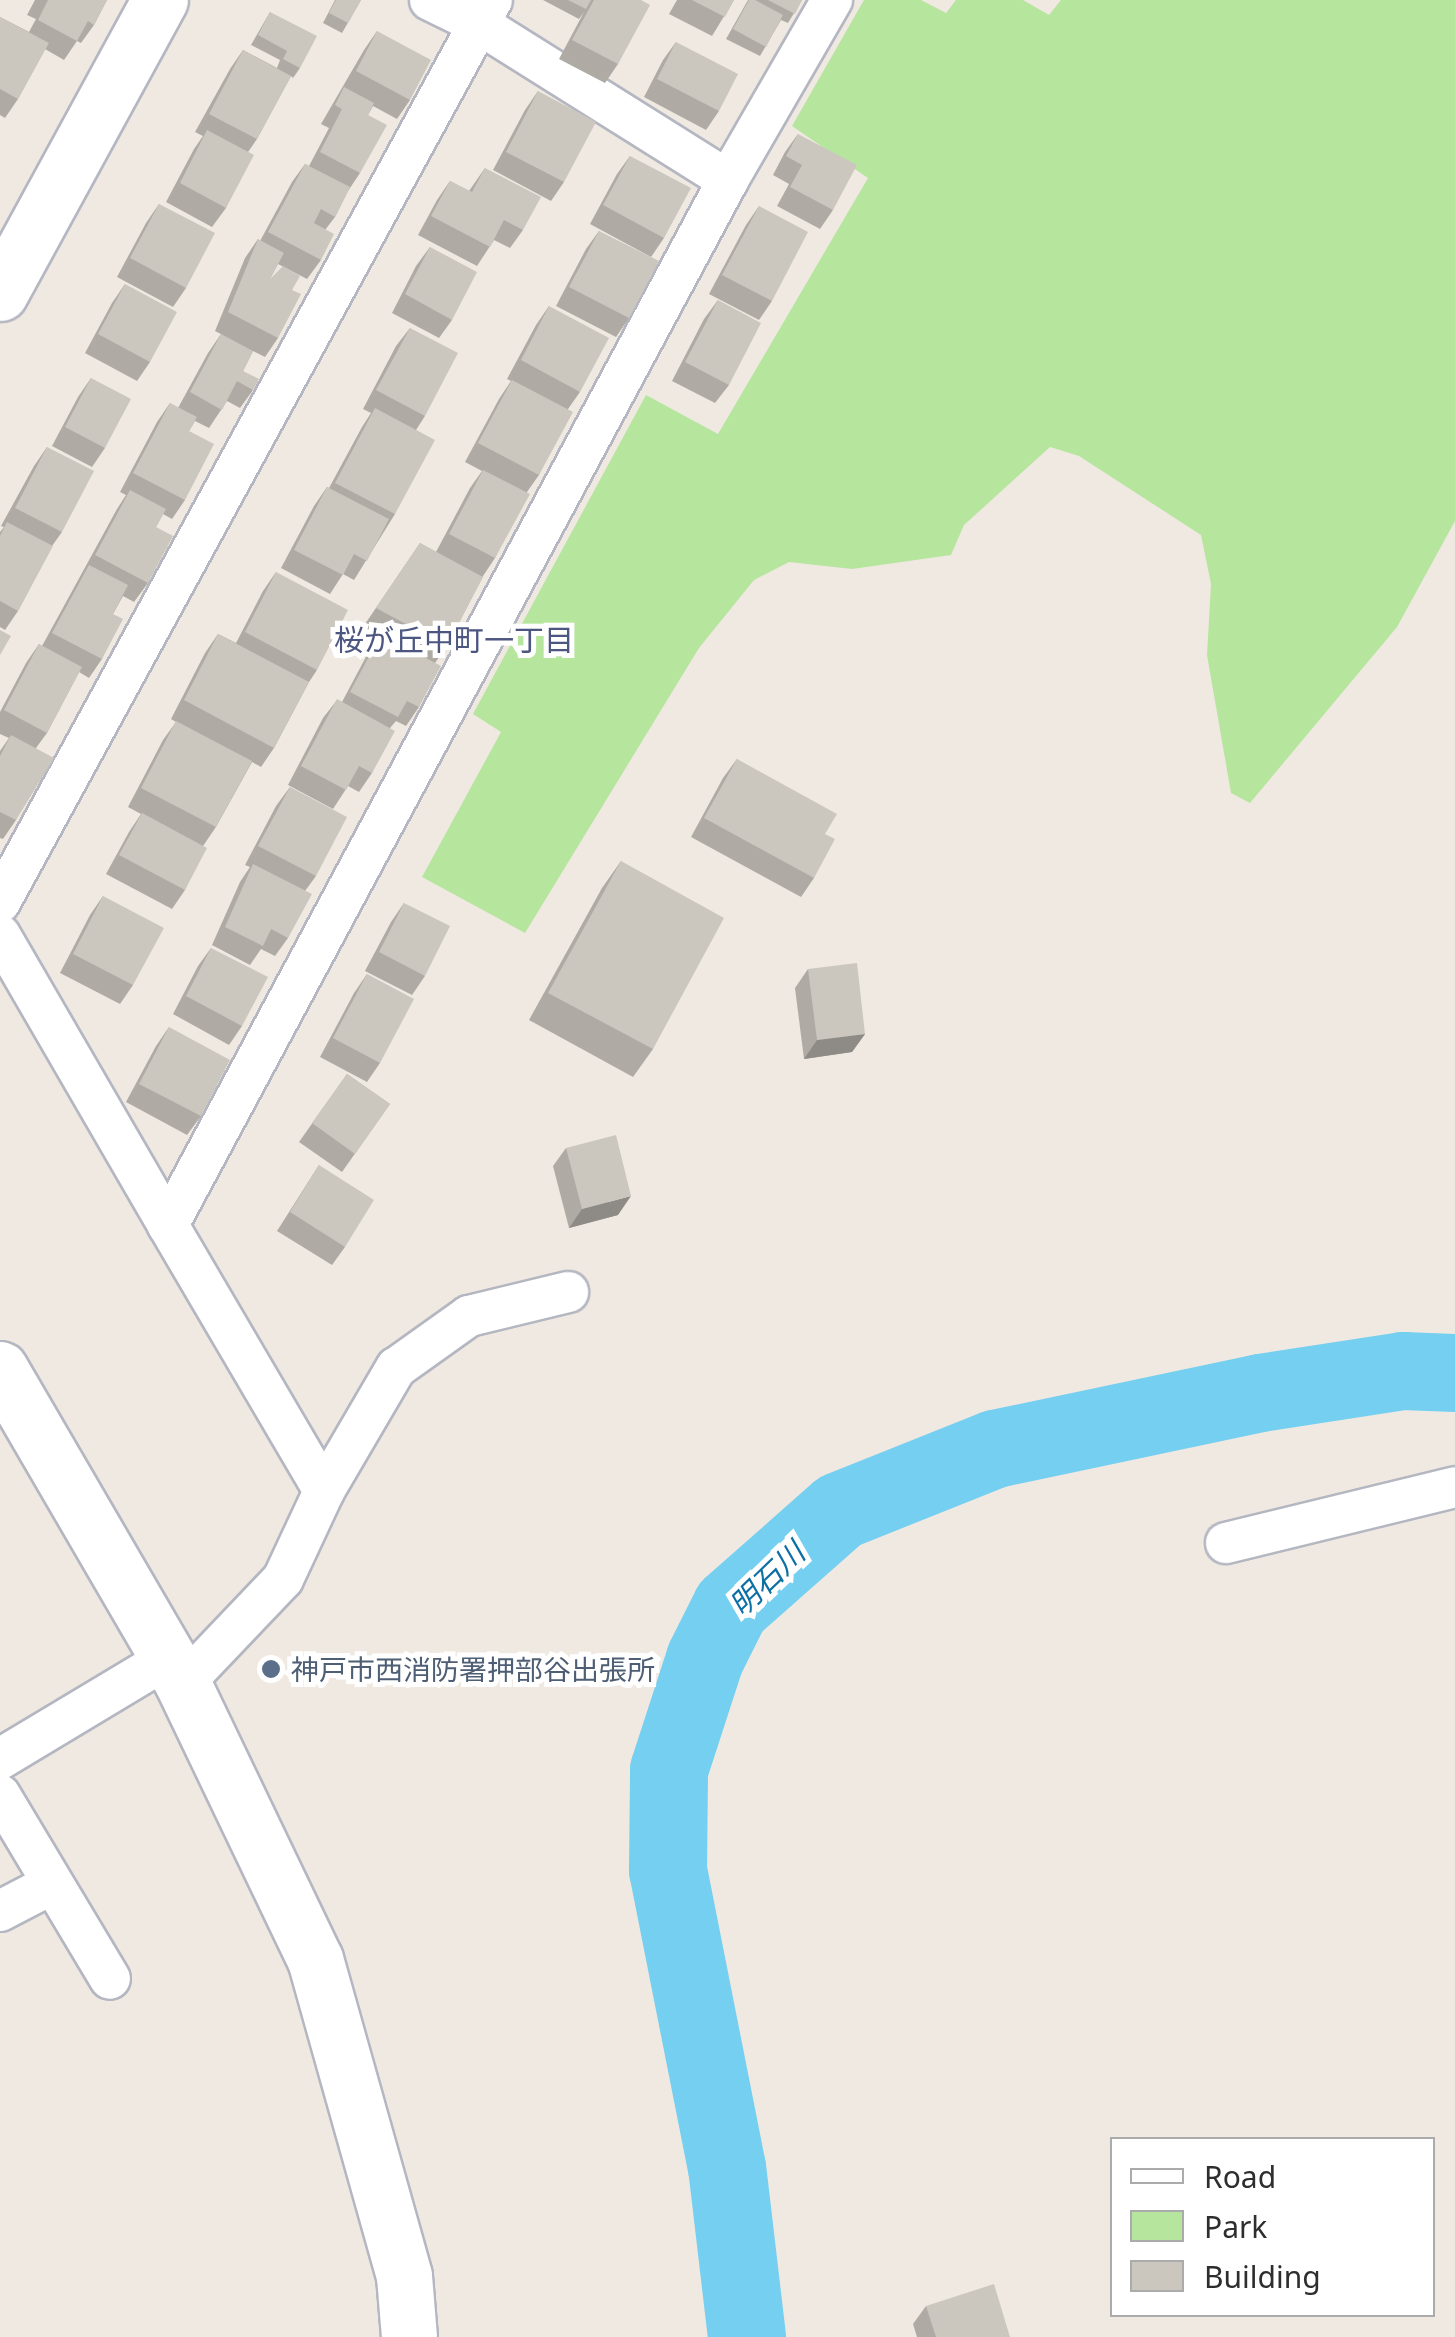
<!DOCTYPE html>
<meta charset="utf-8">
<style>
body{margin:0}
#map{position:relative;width:1455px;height:2337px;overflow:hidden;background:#efe9e1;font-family:"Noto Sans","Noto Sans JP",sans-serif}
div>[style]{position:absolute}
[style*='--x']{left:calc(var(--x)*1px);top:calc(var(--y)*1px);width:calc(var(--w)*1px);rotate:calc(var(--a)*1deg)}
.green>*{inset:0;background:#b6e59e}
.river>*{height:78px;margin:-39px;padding:0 39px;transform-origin:39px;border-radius:39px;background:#75cff0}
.roads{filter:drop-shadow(2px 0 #b4b7c1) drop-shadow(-2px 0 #b4b7c1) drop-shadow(0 2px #b4b7c1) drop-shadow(0 -2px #b4b7c1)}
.street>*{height:40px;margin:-20px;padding:0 20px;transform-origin:20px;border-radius:20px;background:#fff}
.secondary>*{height:55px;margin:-27.5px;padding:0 27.5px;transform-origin:27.5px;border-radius:27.5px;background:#fff}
.wall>*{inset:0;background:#afaba4}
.shaded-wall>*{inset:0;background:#8e8b86}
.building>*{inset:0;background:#cbc7bf}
.dots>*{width:28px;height:28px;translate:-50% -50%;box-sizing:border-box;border:5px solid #fff;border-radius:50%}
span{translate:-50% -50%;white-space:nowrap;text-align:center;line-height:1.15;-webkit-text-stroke:10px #fff;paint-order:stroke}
.service-label{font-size:28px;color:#4e5e75}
.left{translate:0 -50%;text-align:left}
.neighbourhood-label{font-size:30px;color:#4d5680}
.water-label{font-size:30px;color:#0d6fa3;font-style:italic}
.legend{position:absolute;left:1110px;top:2137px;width:325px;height:180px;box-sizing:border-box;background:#fff;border:2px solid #ababab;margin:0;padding:12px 18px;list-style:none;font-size:30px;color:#2e2e2e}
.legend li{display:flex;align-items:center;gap:20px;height:50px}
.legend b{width:50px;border:2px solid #ababab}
</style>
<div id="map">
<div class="green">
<i style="clip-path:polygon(864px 0,921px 0,946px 13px,956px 0,1023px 0,1049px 15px,1061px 0,1455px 0,1455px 521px,1397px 627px,1250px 803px,1231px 793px,1207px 655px,1211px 584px,1201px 535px,1079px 456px,1050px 447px,964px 525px,951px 555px,852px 569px,789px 562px,754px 580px,699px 648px,525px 933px,422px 877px,501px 732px,473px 714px,646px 395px,718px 434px,868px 178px,792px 126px)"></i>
</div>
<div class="river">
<i style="--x:747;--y:2337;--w:170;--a:-96.7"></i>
<i style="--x:727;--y:2168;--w:303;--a:-101.2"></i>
<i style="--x:668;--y:1871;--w:101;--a:-89.4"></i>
<i style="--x:669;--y:1770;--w:117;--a:-72"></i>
<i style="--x:705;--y:1659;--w:58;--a:-63.4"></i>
<i style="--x:731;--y:1607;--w:145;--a:-41.4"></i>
<i style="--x:840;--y:1511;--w:167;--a:-21.8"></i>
<i style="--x:995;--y:1449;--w:271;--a:-11.9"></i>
<i style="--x:1260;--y:1393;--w:145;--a:-8.7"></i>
<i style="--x:1403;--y:1371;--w:52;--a:2.2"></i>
</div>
<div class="roads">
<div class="street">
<i style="--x:430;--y:0;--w:55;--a:26.1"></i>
<i style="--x:479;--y:24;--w:294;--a:32.1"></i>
<i style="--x:0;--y:902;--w:1027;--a:-61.39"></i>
<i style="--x:0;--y:935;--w:335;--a:59.9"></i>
<i style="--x:324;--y:1491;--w:308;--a:-120.4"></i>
<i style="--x:168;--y:1225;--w:1186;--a:-61.81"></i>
<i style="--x:728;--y:180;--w:208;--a:-60"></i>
<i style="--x:1226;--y:1543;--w:236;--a:-13.7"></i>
<i style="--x:183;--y:1684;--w:145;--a:-46.4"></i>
<i style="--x:283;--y:1579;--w:97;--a:-65"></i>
<i style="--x:324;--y:1491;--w:143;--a:-59.7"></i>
<i style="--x:396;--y:1368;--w:90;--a:-35.5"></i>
<i style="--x:469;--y:1316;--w:102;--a:-13.6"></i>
<i style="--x:0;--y:1759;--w:196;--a:-31"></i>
<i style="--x:0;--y:1795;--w:214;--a:59.1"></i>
<i style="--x:0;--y:1911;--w:59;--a:-27.4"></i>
</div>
<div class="secondary">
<i style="--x:0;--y:293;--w:334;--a:-61.4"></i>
<i style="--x:0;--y:1369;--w:364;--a:59.8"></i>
<i style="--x:183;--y:1684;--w:305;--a:64.4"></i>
<i style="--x:315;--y:1959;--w:329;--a:74.3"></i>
<i style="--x:404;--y:2276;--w:61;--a:85.3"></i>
</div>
</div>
<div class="wall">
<i style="clip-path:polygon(35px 0,107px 0,94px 25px,81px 43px,77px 41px,64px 60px,45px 49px,18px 99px,5px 118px,0 115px,0 17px,29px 32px,36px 19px,27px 15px)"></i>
<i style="clip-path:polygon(335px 0,361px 0,342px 33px,323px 23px)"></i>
<i style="clip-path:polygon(543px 0,641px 0,618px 64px,605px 83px,559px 59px,584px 12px,579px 19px)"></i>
<i style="clip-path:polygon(677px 0,734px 0,712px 36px,669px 14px)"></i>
<i style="clip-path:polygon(748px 0,802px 0,788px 23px,781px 20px,760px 56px,726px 39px)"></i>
<i style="clip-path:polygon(270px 12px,300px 68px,293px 78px,291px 76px,257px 139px,248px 152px,226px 208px,212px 227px,166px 202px,194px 149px,203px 136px,195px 132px,230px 69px,243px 50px,277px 68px,280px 60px,251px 45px)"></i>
<i style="clip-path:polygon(377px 31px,410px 100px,397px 119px,373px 106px,368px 115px,360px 173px,348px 191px,335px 217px,325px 230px,321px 260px,307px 279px,278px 264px,270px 279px,292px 290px,278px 338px,265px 357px,253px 351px,243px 371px,253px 390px,240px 408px,227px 401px,209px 428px,195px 421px,189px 431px,185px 500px,172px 519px,163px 514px,156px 527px,148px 583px,134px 602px,123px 596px,113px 614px,102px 659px,89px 678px,79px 672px,47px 733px,36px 748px,16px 820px,3px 839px,0 838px,0 751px,9px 738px,0 734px,0 712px,26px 663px,39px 644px,42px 646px,117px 509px,126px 495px,120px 492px,157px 422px,170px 403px,178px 408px,208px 353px,221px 334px,215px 331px,245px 258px,258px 239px,260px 241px,292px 182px,305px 164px,309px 166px,329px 128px,321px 124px,364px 50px)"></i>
<i style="clip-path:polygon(676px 42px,719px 111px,706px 130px,644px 97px,663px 60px)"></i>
<i style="clip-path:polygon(538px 91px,564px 182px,551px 201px,493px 170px,525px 110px)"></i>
<i style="clip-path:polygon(798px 134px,833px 210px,820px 229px,777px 206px,789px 184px,773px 175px,785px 152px)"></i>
<i style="clip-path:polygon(630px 156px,664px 238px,651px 257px,590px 224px,617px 174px)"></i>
<i style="clip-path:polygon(485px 168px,523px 230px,510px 248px,494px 240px,477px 266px,418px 235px,437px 200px,450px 181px,469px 191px)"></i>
<i style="clip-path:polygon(159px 204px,186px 288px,173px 307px,117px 277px,146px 223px)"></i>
<i style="clip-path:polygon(759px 206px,772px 301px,759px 320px,709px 294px,746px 225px)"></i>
<i style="clip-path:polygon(599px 231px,629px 318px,616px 337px,556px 306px,586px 249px)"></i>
<i style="clip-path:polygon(430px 247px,452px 320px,439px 338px,392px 313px,416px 266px)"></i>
<i style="clip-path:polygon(125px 284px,150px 362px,137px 381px,85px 353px,112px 303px)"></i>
<i style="clip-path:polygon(718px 300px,729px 385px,715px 403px,672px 381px,704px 319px)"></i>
<i style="clip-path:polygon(549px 306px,580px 392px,568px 409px,539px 475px,527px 492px,495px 558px,483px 576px,447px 646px,435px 663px,419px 707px,406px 726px,396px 721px,390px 728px,372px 773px,359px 792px,348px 786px,333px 809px,288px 785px,323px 718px,337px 700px,342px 702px,368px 653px,380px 636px,363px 627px,420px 543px,436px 552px,470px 488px,482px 471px,465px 462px,499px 399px,511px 381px,507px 379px,536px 325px)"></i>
<i style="clip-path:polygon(410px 328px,425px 416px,416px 430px,395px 514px,354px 580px,343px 574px,330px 594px,281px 568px,314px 506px,327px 487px,329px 488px,362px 427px,371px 413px,363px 409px,396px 346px)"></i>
<i style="clip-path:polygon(91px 378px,105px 448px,92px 467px,52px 446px,78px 397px)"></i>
<i style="clip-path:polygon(47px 447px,62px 532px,52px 546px,18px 611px,5px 630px,0 627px,0 532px,4px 527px,1px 526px,34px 466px)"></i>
<i style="clip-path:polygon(276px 572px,317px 670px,309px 682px,274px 748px,261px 767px,252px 762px,216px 827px,203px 846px,185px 890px,172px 909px,106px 874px,129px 832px,141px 814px,128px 807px,163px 740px,176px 722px,171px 719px,205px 653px,218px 634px,236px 643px,263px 591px)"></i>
<i style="clip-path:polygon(737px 759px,825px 834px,814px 878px,801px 897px,691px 837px,723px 778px)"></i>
<i style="clip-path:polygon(290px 787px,316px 876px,305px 891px,288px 938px,275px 956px,261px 949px,250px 965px,212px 945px,240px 882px,250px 867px,245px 865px,276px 806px)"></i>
<i style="clip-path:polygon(621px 861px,653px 1049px,633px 1077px,529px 1020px,602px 888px)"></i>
<i style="clip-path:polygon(103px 896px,133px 985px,120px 1004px,60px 973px,90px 915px)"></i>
<i style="clip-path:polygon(404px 903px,425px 976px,412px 995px,365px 971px,391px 922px)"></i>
<i style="clip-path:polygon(211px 948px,242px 1026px,229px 1045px,173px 1014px,198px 966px)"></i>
<i style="clip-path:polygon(808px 969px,865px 1034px,852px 1052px,804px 1059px,795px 988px)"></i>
<i style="clip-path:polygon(367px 974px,380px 1063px,367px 1082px,320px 1057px,354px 993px)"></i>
<i style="clip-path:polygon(169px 1027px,201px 1116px,187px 1135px,126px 1102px,156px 1046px)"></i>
<i style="clip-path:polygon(347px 1074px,390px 1104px,342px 1172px,299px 1142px)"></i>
<i style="clip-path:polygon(566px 1148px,618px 1215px,569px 1228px,553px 1166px)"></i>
<i style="clip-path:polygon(319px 1165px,345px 1247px,332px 1265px,277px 1231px)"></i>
<i style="clip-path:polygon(926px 2306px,1010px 2337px,917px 2337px,913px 2324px)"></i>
</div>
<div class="shaded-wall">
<i style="clip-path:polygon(865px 1034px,852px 1052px,804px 1059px,817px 1040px)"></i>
<i style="clip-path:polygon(631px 1196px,618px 1215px,569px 1228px,582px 1209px)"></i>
</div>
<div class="building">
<i style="clip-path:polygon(48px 0,107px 0,94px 25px,88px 21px,77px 41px,38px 20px)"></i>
<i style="clip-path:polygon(336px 0,361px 0,348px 23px,329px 13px)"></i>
<i style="clip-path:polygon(568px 0,591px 0,586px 9px)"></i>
<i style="clip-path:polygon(594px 0,641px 0,650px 5px,618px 64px,572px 40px)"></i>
<i style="clip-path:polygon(692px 0,734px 0,725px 17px)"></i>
<i style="clip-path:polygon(749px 0,755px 0,783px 15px,766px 47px,733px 29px)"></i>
<i style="clip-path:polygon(768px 0,802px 0,795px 14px)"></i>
<i style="clip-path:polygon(270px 12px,317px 36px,300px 68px,283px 59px,287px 51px,258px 35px)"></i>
<i style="clip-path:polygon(0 17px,49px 43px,18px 99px,0 89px)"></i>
<i style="clip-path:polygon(377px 31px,431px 60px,410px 100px,356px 71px)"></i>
<i style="clip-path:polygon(676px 42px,738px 74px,719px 111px,657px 79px)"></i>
<i style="clip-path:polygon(243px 50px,291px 76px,257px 139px,209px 114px)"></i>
<i style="clip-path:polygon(344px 87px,374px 103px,368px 115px,387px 125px,360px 173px,320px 152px,342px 109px,335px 105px)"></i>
<i style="clip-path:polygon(538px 91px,596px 122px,564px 182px,506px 152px)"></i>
<i style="clip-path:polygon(207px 130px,254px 155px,226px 208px,180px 183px)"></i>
<i style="clip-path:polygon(798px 134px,857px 165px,833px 210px,790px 187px,802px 165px,786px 156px)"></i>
<i style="clip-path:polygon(630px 156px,691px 188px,664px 238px,603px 205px)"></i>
<i style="clip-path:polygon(305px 164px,350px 187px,335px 217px,321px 209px,314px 223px,334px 234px,321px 260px,268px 232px)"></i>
<i style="clip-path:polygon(485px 168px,541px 197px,523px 230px,504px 220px,490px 247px,431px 216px,450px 181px,472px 192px)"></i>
<i style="clip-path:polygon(159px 204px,215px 233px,186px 288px,130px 258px)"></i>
<i style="clip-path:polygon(759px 206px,808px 232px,772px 301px,722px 275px)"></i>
<i style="clip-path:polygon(599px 231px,659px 261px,629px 318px,569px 287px)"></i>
<i style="clip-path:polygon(258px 239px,284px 253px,270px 279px,283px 266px,300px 276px,292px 290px,301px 294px,278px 338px,228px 312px)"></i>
<i style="clip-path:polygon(430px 247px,477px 272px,452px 320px,405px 294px)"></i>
<i style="clip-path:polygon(125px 284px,177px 312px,150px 362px,98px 334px)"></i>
<i style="clip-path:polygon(718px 300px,761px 323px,729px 385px,685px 362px)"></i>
<i style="clip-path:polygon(549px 306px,609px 338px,580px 392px,521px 360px)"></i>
<i style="clip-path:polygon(410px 328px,458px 353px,425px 416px,376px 390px)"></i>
<i style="clip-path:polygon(221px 334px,253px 351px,243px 371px,259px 379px,253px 390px,237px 381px,222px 410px,190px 392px)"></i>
<i style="clip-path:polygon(91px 378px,131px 399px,105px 448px,65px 427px)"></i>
<i style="clip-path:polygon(512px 380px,573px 412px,539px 475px,478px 443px)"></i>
<i style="clip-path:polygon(170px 403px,197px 417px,189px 431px,214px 444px,185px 500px,133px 473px)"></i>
<i style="clip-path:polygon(375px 408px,435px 440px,395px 514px,335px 483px)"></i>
<i style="clip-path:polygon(47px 447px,94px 471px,62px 532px,15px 508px)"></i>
<i style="clip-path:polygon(483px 470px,530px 494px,495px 558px,449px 534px)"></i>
<i style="clip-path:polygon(327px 487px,389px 519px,367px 561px,354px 554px,343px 575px,294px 550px)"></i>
<i style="clip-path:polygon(130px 490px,166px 509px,156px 527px,173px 536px,148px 583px,95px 555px)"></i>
<i style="clip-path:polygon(7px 522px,53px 546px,18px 611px,0 601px,0 536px)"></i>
<i style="clip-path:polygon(420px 543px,483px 577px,447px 646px,376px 608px)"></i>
<i style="clip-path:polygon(89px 565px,128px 585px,113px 614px,123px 619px,102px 659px,52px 633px)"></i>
<i style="clip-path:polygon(276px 572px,348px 610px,317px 670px,245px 632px)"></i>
<i style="clip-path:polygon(0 630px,11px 636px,0 655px)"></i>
<i style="clip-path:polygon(218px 634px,309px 682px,274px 748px,184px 700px)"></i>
<i style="clip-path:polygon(381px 634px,441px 666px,419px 707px,407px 701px,398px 717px,350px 692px)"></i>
<i style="clip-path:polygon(39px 644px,82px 667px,47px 733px,4px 710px)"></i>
<i style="clip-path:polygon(337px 699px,395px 731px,372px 773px,359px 766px,346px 790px,301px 766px)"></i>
<i style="clip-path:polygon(176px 721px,252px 761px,216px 827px,141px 788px)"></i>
<i style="clip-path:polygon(11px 735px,54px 758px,16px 820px,0 812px,0 756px)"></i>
<i style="clip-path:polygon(737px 759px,837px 814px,825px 834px,835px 839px,814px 878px,704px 818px)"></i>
<i style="clip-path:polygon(290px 787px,347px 817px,316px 876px,258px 846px)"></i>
<i style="clip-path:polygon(142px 813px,207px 848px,185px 890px,119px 855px)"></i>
<i style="clip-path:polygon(621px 861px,724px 918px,653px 1049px,548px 993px)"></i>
<i style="clip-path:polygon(253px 864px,312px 894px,288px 938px,271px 929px,263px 946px,225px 927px)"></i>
<i style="clip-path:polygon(103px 896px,164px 928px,133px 985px,73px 954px)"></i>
<i style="clip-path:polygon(404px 903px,450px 926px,425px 976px,379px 952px)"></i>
<i style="clip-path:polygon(211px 948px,268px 977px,242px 1026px,186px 996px)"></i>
<i style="clip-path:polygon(857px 963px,865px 1034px,817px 1040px,808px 969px)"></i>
<i style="clip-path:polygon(367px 974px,414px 999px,380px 1063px,333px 1038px)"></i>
<i style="clip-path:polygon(169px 1027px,230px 1060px,201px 1116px,139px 1084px)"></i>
<i style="clip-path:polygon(347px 1074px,390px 1104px,355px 1154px,312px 1123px)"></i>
<i style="clip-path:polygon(616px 1135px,631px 1196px,582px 1209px,566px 1148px)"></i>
<i style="clip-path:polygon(319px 1165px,374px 1200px,345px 1247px,290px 1212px)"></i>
<i style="clip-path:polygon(994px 2284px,1010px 2337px,936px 2337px,926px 2306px)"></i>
</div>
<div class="dots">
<i style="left:271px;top:1669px;background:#5c6f8a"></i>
</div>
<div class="service-label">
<span class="left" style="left:291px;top:1669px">神戸市西消防署押部谷出張所</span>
</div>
<div class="neighbourhood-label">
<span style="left:454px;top:640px">桜が丘中町一丁目</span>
</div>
<div class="water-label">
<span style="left:767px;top:1579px;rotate:-44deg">明石川</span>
</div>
<ul class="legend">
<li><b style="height:12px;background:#fff"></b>Road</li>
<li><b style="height:28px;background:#b6e59e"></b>Park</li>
<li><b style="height:28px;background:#cbc7bf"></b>Building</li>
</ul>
</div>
